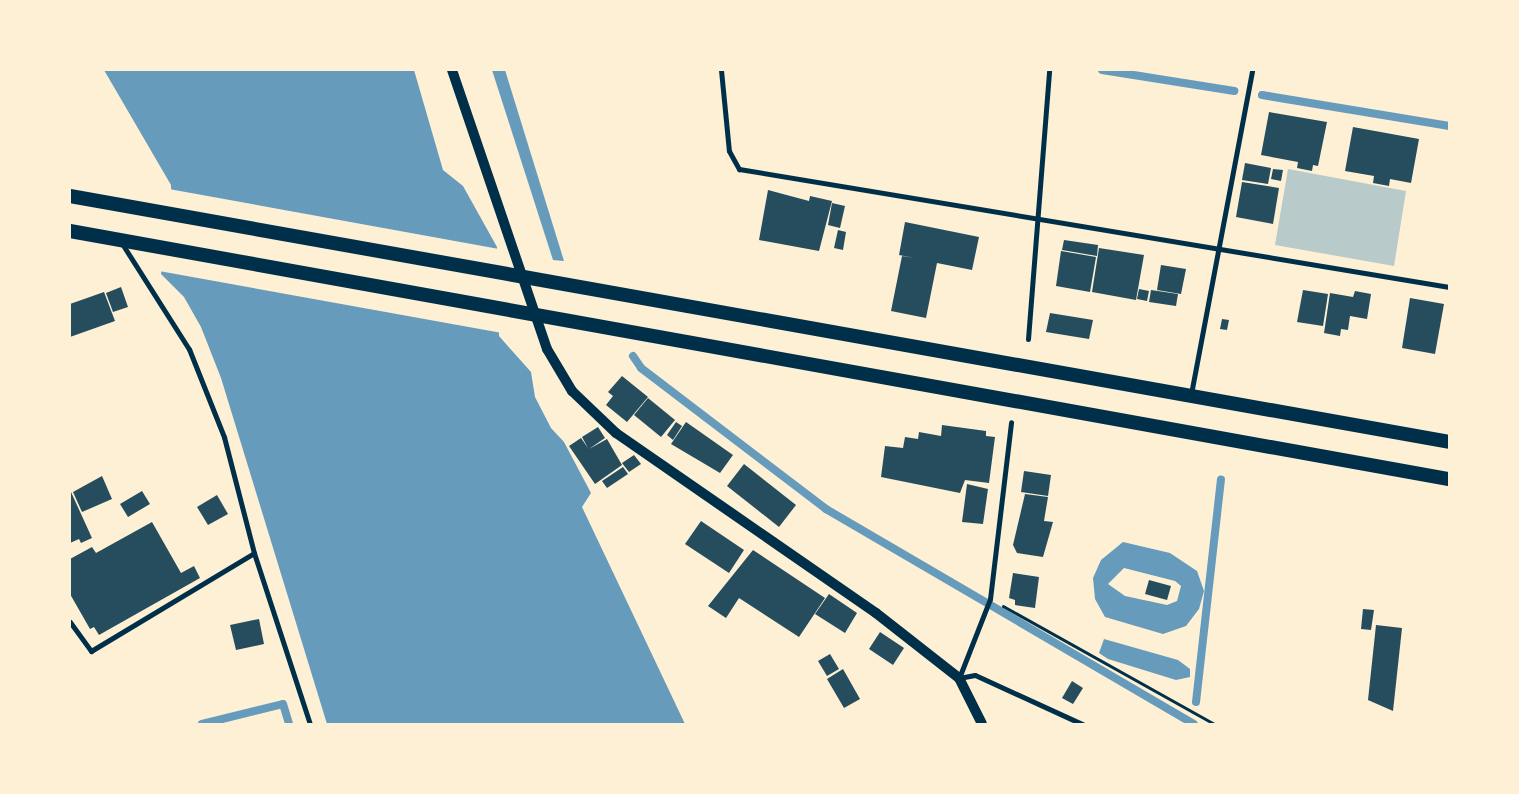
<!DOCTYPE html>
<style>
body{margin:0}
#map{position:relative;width:1519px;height:794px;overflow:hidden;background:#fdf0d5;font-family:"Space Grotesk",sans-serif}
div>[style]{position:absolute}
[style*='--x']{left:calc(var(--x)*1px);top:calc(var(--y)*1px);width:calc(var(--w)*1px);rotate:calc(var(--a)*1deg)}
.green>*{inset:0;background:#b9caca}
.water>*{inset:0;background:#669bbc}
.pier>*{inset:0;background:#fdf0d5}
.stream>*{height:8px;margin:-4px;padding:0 4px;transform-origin:4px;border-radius:4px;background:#669bbc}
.building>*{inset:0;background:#264d5e}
.path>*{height:3px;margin:-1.5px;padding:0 1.5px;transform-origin:1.5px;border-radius:1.5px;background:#003049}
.minor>*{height:5px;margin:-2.5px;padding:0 2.5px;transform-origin:2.5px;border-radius:2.5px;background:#003049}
.secondary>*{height:10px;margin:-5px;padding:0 5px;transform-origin:5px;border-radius:5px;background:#003049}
.trunk>*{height:14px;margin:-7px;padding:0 7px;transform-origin:7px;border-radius:7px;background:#003049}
span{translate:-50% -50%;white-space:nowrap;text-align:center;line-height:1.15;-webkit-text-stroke:4.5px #fdf0d5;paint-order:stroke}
.frame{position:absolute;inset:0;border:71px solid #fdf0d5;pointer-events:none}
</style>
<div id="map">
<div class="green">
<i style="clip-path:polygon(1288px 169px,1406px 191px,1394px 266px,1275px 245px)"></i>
</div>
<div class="water">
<i style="clip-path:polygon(104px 70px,414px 70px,443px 170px,463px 186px,497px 247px,499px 336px,531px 372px,535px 397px,551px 428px,564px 442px,591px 493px,582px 507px,685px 724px,327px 724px,221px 378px,201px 327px,184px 297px,161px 274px,172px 214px,171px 185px)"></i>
<i style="clip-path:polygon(492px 70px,505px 70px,564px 261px,553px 260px)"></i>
<i style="clip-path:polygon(evenodd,1123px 542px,1170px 553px,1197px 571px,1204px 591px,1199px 609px,1186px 626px,1163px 634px,1105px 617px,1095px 599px,1093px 578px,1101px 560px,1123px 542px,1124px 568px,1175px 581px,1181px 586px,1177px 601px,1167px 605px,1125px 596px,1108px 584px,1124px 568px)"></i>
<i style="clip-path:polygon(1104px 639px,1178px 660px,1190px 669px,1190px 677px,1176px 680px,1108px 659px,1099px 653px)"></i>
</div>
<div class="pier">
<i style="clip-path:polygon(169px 189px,499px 249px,502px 333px,159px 271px)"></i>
</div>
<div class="stream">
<i style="--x:1102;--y:70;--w:134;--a:9"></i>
<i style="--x:1262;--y:95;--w:190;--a:9.4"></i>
<i style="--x:633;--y:356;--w:14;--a:56"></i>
<i style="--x:641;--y:368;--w:233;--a:37.3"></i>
<i style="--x:826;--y:509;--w:426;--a:30.3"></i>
<i style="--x:1196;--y:702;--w:224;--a:-83.6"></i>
<i style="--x:202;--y:724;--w:83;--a:-13.9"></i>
<i style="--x:283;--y:704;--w:21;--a:73"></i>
</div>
<div class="building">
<i style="clip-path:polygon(1269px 112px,1327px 122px,1318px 166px,1313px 165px,1312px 171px,1297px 168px,1298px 162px,1261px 155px)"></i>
<i style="clip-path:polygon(1353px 127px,1419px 139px,1411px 183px,1390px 179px,1389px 186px,1373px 183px,1374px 176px,1345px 171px)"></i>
<i style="clip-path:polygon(1245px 163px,1271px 168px,1268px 184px,1242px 180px)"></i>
<i style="clip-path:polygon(1273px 169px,1283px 170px,1281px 181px,1271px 179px)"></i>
<i style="clip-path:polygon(1242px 182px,1279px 188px,1273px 224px,1236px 217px)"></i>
<i style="clip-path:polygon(768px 190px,809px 201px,810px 196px,832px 201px,819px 251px,759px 240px)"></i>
<i style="clip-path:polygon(832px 203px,845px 206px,840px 228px,828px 225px)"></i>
<i style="clip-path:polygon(905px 222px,979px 237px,972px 270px,937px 263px,926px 318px,891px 311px,902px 256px,914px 258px,899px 255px)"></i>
<i style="clip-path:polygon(838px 230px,846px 232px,843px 250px,834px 248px)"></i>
<i style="clip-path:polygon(1064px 240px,1098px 245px,1097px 256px,1062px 250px)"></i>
<i style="clip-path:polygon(1099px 248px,1144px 255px,1136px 300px,1092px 292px)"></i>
<i style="clip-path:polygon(1061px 251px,1096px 257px,1090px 292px,1056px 286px)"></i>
<i style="clip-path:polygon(1161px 265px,1186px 269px,1181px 294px,1157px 290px)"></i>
<i style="clip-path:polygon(121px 287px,128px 307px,113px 312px,106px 293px)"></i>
<i style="clip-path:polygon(1139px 289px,1149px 291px,1147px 301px,1137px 299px)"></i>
<i style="clip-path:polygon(1151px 290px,1178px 294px,1176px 306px,1149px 302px)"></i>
<i style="clip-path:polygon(1303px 290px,1328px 294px,1323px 326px,1297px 322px)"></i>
<i style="clip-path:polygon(1355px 291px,1371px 294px,1367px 319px,1350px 316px,1348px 330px,1341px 329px,1340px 336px,1324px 333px,1330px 293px,1353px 297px)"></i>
<i style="clip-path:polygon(104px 292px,115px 321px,70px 337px,70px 304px)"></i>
<i style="clip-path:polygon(1410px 298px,1444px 304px,1435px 354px,1402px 348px)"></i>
<i style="clip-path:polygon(1050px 313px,1093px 320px,1089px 339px,1046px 332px)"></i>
<i style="clip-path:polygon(1222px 319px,1229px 320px,1227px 330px,1220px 329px)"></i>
<i style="clip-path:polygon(622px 376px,648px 397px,627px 422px,606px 405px,613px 396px,608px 392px)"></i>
<i style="clip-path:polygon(648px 398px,675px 420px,661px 437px,634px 415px)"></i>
<i style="clip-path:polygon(676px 422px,682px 426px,673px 440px,667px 435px)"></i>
<i style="clip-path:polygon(686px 422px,733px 455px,720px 473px,671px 444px)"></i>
<i style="clip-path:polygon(942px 425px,986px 431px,986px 436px,995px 437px,989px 483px,965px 480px,960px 493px,881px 477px,885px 446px,903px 448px,905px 437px,918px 439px,919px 432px,941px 436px)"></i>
<i style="clip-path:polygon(598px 427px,605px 438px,589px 449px,607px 439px,622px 465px,595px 484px,569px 446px,581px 438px,588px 448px,582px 437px)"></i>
<i style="clip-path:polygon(634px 455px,641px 464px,629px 472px,622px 463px)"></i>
<i style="clip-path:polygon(744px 464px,796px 505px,779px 527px,727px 486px)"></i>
<i style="clip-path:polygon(623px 467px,628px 474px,607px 488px,602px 481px)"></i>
<i style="clip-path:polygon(1024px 471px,1051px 475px,1048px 496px,1021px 492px)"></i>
<i style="clip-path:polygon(102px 476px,112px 499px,82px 512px,73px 492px)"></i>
<i style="clip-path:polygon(967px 484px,988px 489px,983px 524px,962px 522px)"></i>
<i style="clip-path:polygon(142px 491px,150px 504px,128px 517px,120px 504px)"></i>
<i style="clip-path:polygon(71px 492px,92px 538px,81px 543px,79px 539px,70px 543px)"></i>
<i style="clip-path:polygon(1025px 494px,1048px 497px,1044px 521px,1053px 522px,1043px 557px,1017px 553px,1013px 545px)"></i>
<i style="clip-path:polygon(217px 495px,228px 514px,208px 525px,197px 507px)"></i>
<i style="clip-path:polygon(701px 521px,744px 550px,729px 573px,685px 544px)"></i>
<i style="clip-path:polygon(152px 522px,181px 573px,194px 566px,200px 578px,99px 635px,94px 627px,90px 629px,70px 594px,70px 559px,92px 547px,96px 553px)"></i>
<i style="clip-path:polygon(753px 550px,825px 598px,799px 637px,739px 598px,726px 618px,708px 606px)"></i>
<i style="clip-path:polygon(1013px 573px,1039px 577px,1035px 608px,1015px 605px,1015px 600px,1009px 598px)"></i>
<i style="clip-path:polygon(1149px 580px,1171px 586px,1167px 600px,1145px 594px)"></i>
<i style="clip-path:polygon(829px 594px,857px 613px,845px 633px,815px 614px)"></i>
<i style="clip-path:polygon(1363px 609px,1374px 610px,1371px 630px,1361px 629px)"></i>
<i style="clip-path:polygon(259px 619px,264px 644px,236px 650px,230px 625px)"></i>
<i style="clip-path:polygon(1376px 625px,1402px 628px,1393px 711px,1368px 700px)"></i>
<i style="clip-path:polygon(880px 632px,904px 648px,893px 665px,869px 649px)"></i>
<i style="clip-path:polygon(830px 654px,839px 669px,827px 676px,818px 661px)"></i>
<i style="clip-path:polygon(843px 669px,860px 699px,844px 708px,827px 679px)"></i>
<i style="clip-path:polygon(1072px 681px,1083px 688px,1073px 704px,1062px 698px)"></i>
</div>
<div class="path">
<i style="--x:1003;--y:606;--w:242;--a:29.2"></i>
</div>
<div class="minor">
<i style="--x:721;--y:70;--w:81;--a:84.4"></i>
<i style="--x:729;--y:151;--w:21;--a:61"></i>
<i style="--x:739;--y:169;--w:720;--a:9.44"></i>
<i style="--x:121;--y:242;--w:127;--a:57.6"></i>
<i style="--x:189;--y:349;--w:95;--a:68.3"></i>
<i style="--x:224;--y:437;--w:120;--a:75.5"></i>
<i style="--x:254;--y:553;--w:180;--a:71.9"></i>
<i style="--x:1028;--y:339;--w:270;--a:-85.5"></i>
<i style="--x:1191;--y:394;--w:330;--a:-79.3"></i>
<i style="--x:70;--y:622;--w:36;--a:54"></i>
<i style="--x:91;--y:651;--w:190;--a:-31"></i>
<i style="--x:959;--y:678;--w:85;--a:-68.6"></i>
<i style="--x:990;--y:599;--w:178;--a:-83.2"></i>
<i style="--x:959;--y:678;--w:16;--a:-11"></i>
<i style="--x:975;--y:675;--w:118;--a:24.6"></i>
</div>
<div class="secondary">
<i style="--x:452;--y:70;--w:295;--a:71.2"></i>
<i style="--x:547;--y:349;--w:49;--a:59.2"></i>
<i style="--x:572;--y:391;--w:61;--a:43.7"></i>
<i style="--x:616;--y:433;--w:316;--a:34.7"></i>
<i style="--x:876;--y:613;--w:105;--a:38.1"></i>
<i style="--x:959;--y:678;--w:51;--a:63.4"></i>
</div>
<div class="trunk">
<i style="--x:70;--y:196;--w:1401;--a:10.11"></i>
<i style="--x:70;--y:231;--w:1401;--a:10.2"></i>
</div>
<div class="frame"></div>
</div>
